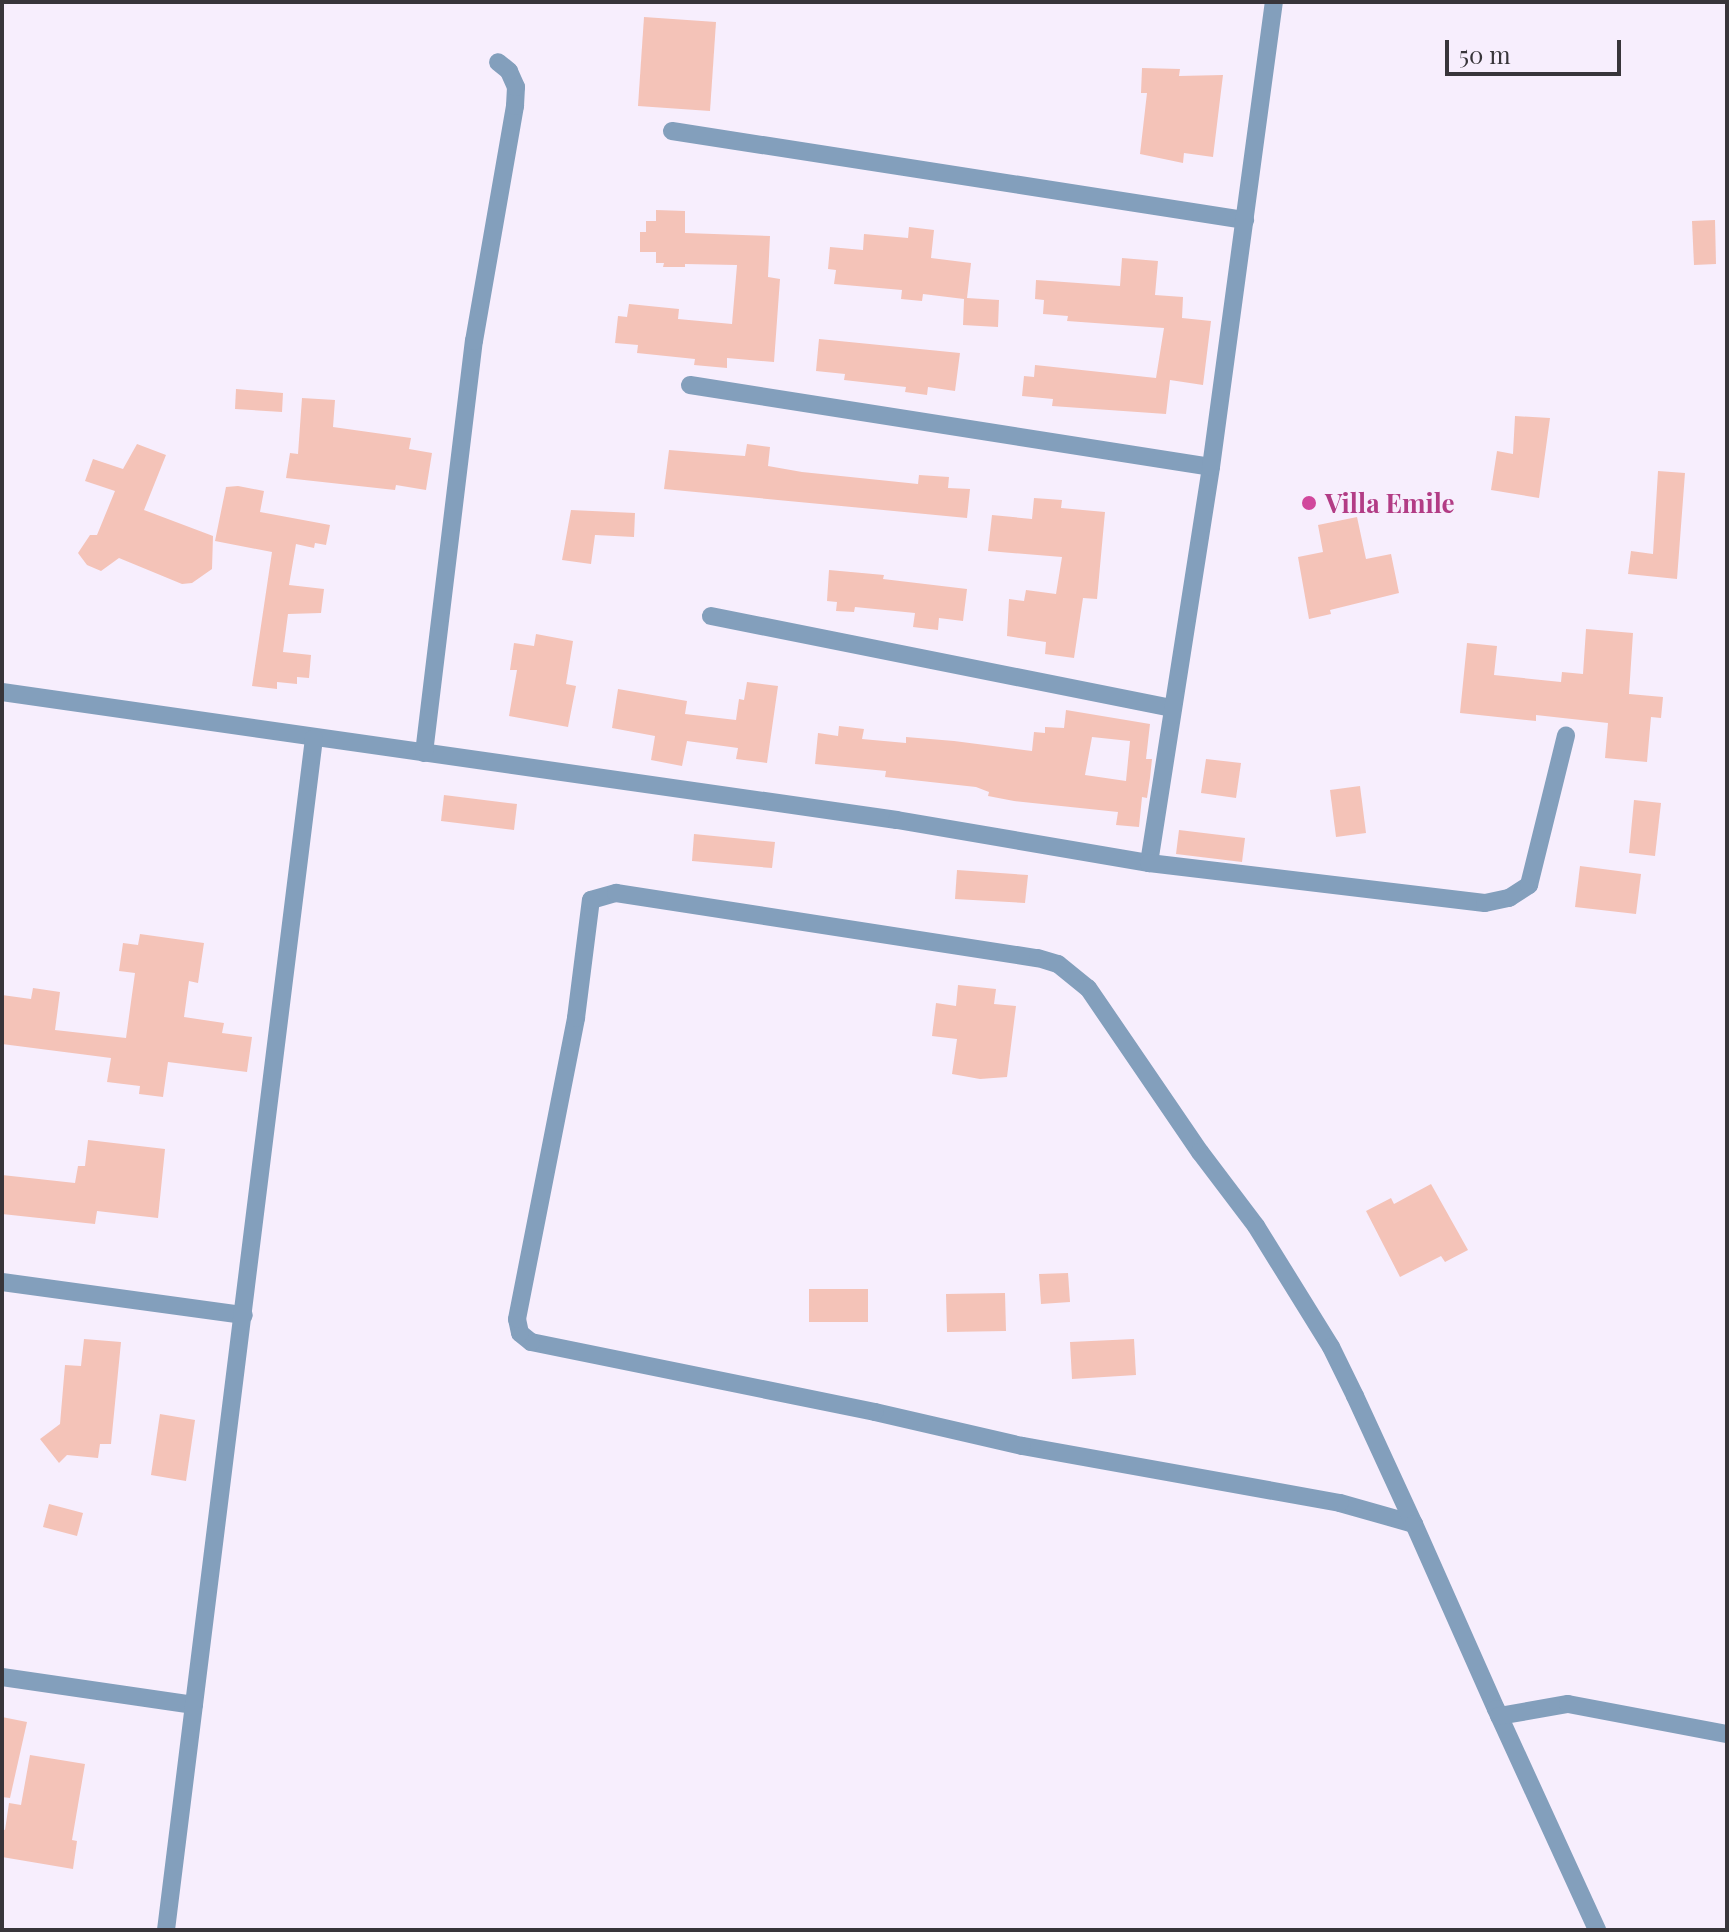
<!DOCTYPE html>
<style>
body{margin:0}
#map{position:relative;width:1729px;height:1932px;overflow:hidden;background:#f7eefd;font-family:"Playfair Display",serif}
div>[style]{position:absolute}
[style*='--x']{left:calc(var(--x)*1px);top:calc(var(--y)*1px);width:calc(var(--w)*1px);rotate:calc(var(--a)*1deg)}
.building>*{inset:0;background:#f4c3b8}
.minor>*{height:18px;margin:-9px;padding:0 9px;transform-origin:9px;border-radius:9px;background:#839fbc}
.dots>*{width:22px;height:22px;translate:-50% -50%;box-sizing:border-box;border:4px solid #f7eefd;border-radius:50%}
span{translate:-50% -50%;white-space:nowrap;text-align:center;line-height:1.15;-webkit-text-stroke:6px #f7eefd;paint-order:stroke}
.hotel-label{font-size:26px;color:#b23c85;font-weight:700}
.left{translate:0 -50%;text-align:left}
.frame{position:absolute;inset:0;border:4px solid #38353a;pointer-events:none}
.scale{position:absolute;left:1445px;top:40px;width:176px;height:36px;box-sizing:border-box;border:4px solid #38353a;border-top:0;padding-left:10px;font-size:24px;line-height:28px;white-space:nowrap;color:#38353a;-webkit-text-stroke:6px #f7eefd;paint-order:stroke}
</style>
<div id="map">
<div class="building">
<i style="clip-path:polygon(644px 17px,716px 22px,710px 111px,638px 106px)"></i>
<i style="clip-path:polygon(1142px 68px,1180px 69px,1179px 76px,1223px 75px,1213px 157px,1184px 153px,1183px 163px,1140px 154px,1147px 93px,1141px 93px)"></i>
<i style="clip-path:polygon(656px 210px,685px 211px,685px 233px,770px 236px,768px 277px,780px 279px,774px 362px,727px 358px,727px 368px,694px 365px,695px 359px,637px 353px,638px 345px,615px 343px,618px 316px,627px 317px,629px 304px,679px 309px,678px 319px,732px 324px,737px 265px,685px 264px,685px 267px,663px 267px,664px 263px,656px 263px,656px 252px,640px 252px,640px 232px,646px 232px,646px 221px,656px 221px)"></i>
<i style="clip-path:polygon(1715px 220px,1716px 264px,1694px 265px,1692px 221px)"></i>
<i style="clip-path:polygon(909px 227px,934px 230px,931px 258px,971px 263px,967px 298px,999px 300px,998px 327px,963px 325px,964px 299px,923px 294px,922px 301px,901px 299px,902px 290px,834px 284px,836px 270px,828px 269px,830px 247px,863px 250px,864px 234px,908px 238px)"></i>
<i style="clip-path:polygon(1122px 258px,1158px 261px,1155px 295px,1183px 297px,1182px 318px,1211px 321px,1203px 385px,1170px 380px,1166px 414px,1052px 406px,1053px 399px,1022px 396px,1024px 376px,1034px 377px,1035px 365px,1156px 378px,1164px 328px,1067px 321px,1068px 316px,1043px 314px,1044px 300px,1035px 299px,1036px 280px,1120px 286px)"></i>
<i style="clip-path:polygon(819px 339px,960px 353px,955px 391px,928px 387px,927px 395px,905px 392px,906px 387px,844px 380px,845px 374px,816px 371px)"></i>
<i style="clip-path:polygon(236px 389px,283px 393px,282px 412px,235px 409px)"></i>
<i style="clip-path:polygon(302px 398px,335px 400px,333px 427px,411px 438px,409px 449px,432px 453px,426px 490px,396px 485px,395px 490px,286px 478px,290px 453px,298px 454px)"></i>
<i style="clip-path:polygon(1515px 416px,1550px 418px,1539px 498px,1491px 490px,1497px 451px,1513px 454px)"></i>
<i style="clip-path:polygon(137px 444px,166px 455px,144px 510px,213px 536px,212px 569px,192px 583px,182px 584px,119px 558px,101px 571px,87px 565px,78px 553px,90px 535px,97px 535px,115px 491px,85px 481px,93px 459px,123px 469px)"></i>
<i style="clip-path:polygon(747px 444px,770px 447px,768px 466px,802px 472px,918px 484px,919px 475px,949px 477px,948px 488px,970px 489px,967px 518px,664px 489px,669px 450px,745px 456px)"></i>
<i style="clip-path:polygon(1658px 471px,1685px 473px,1677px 579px,1628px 574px,1631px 551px,1653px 554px)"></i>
<i style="clip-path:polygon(238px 486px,264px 491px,260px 512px,330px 525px,326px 545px,315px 543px,314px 548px,296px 544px,289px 585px,324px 589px,321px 613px,288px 614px,283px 652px,311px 655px,309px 678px,297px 677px,297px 684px,277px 682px,277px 689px,252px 686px,272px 552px,215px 541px,226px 487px)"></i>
<i style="clip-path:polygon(1034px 498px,1062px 500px,1061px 508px,1105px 512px,1097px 599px,1083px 598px,1074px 658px,1045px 654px,1046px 642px,1007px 636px,1009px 599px,1024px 601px,1026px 590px,1056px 594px,1062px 557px,988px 551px,992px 515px,1032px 519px)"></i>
<i style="clip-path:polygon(571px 510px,635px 513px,634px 537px,595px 535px,591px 564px,562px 560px)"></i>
<i style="clip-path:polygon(1357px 517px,1366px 559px,1391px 554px,1399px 593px,1330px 610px,1331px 614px,1309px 619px,1298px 557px,1323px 552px,1318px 525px)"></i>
<i style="clip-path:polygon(829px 570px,884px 575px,883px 579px,967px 589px,963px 621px,939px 618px,938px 630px,913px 627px,915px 613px,855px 607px,854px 612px,836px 611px,837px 602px,827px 601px)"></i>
<i style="clip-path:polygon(1586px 629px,1633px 633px,1629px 694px,1663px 697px,1661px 718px,1651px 717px,1647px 762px,1605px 758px,1608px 723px,1536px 715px,1536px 721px,1460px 713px,1467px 643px,1497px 646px,1494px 675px,1561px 682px,1562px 672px,1583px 674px)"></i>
<i style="clip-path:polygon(536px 634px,573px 641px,566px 684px,576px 686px,568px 727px,509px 716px,517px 670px,510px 670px,514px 643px,534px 646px)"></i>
<i style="clip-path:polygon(747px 682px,778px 686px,767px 763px,736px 759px,738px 748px,687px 741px,682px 766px,651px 760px,655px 736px,612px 728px,618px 689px,687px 701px,685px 714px,736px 720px,739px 699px,744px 700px)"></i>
<i style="clip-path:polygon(evenodd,1066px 710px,1150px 724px,1146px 759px,1152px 759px,1150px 778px,1147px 798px,1142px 797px,1139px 827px,1116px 825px,1118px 812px,1014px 801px,988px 796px,989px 792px,976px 787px,885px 777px,886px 771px,815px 764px,818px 733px,838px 736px,839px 726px,864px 729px,862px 739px,906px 743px,906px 737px,954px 741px,1032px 751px,1034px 732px,1045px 733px,1045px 727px,1064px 728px,1066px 710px,1092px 737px,1130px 741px,1126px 781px,1085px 775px,1092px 737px)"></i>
<i style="clip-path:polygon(1206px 759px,1241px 763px,1236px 798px,1201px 793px)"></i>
<i style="clip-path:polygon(1360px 786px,1366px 833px,1336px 837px,1330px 790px)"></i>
<i style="clip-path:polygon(444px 795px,517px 804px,514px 830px,441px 821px)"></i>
<i style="clip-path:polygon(1634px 800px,1661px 803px,1655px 856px,1629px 853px)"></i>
<i style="clip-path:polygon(1179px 830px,1245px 838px,1242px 862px,1176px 854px)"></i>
<i style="clip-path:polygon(694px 834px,775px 842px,772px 868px,692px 861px)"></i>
<i style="clip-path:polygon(1580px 866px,1641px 874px,1636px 914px,1575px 907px)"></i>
<i style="clip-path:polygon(957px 870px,1028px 875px,1025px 903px,955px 899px)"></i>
<i style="clip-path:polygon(140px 934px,204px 943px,198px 983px,189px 981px,184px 1017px,224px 1023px,222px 1033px,252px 1037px,247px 1072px,168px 1062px,163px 1097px,139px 1094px,140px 1086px,107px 1082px,111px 1058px,2px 1044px,2px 995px,31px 999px,33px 988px,60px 992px,55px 1030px,126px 1038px,135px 973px,119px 971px,123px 943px,138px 945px)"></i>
<i style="clip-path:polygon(958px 985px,996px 989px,994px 1004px,1016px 1006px,1007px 1077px,980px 1079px,952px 1074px,957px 1039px,932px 1036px,936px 1003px,956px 1006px)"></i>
<i style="clip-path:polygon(88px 1140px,165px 1149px,158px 1218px,97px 1211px,95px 1224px,2px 1214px,2px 1175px,75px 1183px,78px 1166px,85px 1166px)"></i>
<i style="clip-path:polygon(1431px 1184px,1468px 1250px,1445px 1262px,1441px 1256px,1400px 1277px,1366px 1211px,1391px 1198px,1394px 1204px)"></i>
<i style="clip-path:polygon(1068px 1273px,1070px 1302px,1041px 1304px,1039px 1274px)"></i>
<i style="clip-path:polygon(809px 1289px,868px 1289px,868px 1322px,809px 1322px)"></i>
<i style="clip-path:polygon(1005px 1293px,1006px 1331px,947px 1332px,946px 1294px)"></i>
<i style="clip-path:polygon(84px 1339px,121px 1342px,111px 1444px,100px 1444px,98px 1458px,67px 1455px,59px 1463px,40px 1439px,60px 1424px,65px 1365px,81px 1366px)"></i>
<i style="clip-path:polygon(1134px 1339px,1136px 1375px,1072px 1379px,1070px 1342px)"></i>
<i style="clip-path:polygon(160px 1414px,195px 1420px,186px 1481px,151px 1475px)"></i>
<i style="clip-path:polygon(49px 1504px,83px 1513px,77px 1536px,43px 1527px)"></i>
<i style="clip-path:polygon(2px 1717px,27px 1722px,10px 1798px,2px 1797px)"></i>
<i style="clip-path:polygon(30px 1755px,85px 1764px,72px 1840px,77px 1841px,73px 1869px,2px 1857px,2px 1829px,5px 1830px,9px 1803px,21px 1805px)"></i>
</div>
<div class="minor">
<i style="--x:672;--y:131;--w:580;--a:8.83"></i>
<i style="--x:690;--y:385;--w:527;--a:8.94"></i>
<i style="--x:711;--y:616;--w:471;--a:11.3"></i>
<i style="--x:2;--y:692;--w:904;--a:8.14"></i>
<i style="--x:897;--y:820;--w:256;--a:9.7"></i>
<i style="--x:1149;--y:863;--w:401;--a:-81.1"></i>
<i style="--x:1211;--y:467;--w:469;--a:-82.3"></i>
<i style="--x:424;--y:753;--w:415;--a:-83.1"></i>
<i style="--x:474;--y:341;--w:239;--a:-80.1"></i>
<i style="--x:515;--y:106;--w:19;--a:-87"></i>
<i style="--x:516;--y:87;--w:17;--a:-114"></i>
<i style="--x:509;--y:71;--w:14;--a:-141"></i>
<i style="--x:1149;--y:863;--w:338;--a:6.8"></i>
<i style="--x:1485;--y:903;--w:25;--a:-12"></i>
<i style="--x:1509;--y:898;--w:24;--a:-33"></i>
<i style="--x:1529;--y:885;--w:154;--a:-76.1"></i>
<i style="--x:2;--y:1282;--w:244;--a:7.8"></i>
<i style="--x:1414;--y:1524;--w:77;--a:-164.2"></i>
<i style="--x:1340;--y:1503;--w:323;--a:-169.8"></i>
<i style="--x:1022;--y:1446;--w:151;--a:-167"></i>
<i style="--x:875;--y:1412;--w:351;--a:-168.5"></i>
<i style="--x:531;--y:1342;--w:14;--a:-141"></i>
<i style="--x:520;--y:1333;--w:14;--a:-102"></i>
<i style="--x:517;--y:1319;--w:307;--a:-78.9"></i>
<i style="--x:576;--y:1018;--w:119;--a:-82.8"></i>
<i style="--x:591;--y:900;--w:26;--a:-16"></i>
<i style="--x:616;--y:893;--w:427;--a:8.8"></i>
<i style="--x:1038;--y:958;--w:21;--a:17"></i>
<i style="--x:1058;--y:964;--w:38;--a:39"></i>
<i style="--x:1088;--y:988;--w:199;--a:55.7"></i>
<i style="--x:1200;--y:1152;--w:93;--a:52.9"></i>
<i style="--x:1256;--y:1226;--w:142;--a:58.2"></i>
<i style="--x:1331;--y:1347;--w:55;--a:63.9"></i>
<i style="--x:1355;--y:1396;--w:141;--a:65.3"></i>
<i style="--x:1414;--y:1524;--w:202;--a:66.1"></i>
<i style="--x:1496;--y:1709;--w:243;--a:65.4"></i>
<i style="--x:2;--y:1677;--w:194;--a:8.3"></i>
<i style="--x:1499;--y:1716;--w:70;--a:-9.9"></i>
<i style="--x:1568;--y:1704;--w:162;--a:10.7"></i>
<i style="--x:166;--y:1930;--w:1201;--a:-82.92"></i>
</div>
<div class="dots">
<i style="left:1309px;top:503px;background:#d1479c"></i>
</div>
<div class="hotel-label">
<span class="left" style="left:1325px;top:503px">Villa Emile</span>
</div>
<div class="frame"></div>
<div class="scale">50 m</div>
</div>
